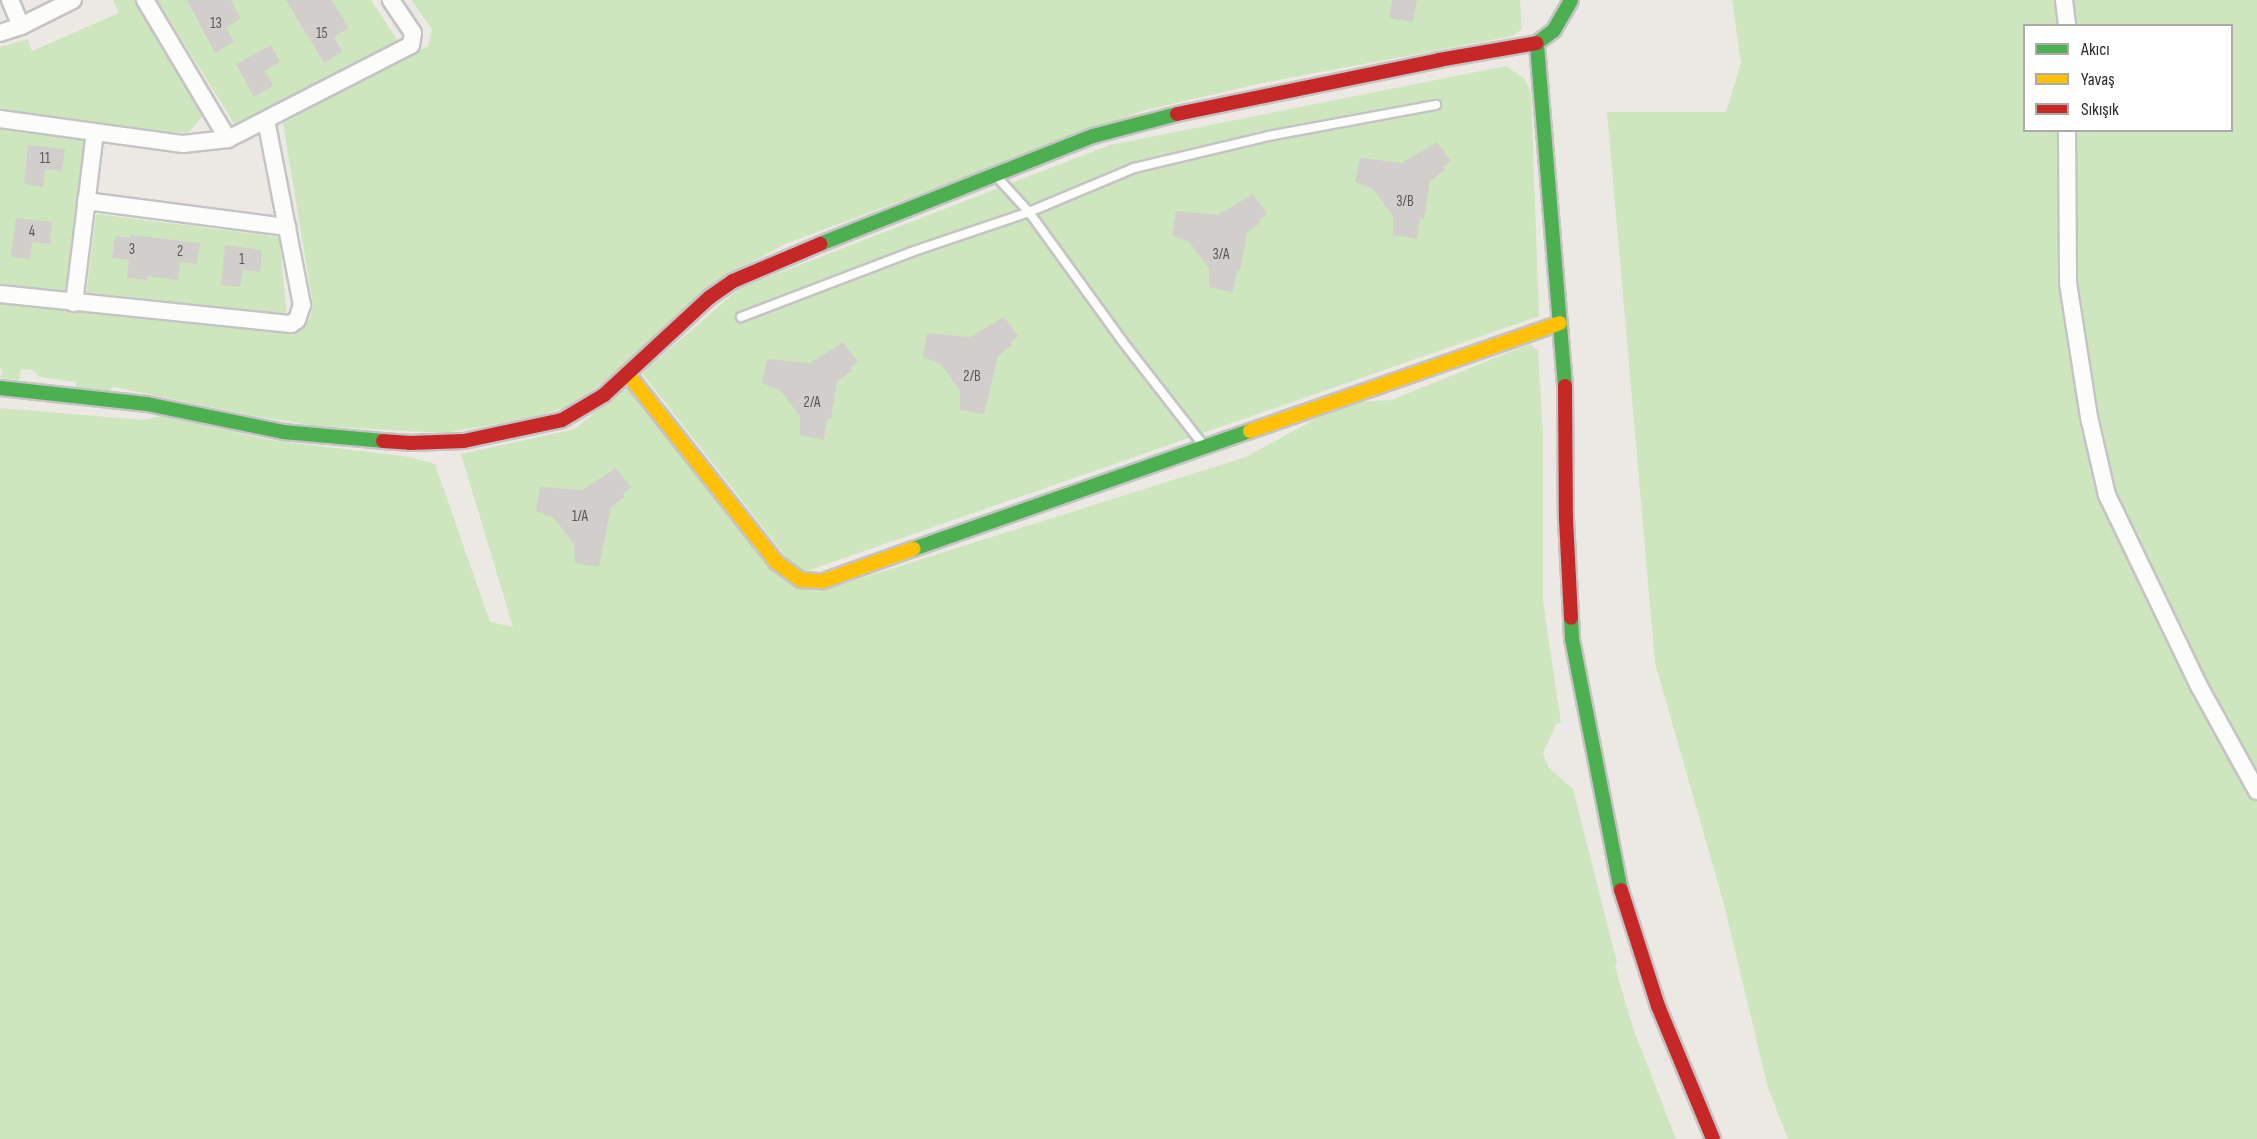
<!DOCTYPE html>
<meta charset="utf-8">
<style>
body{margin:0}
#map{position:relative;width:2257px;height:1139px;overflow:hidden;background:#ece8e4;font-family:"Sofia Sans Condensed",sans-serif}
div>[style]{position:absolute}
[style*='--x']{left:calc(var(--x)*1px);top:calc(var(--y)*1px);width:calc(var(--w)*1px);rotate:calc(var(--a)*1deg)}
.green>*{inset:0;background:#cee6be}
.building>*{inset:0;background:#d1cecb}
.roads{filter:drop-shadow(2px 0 #c5c4c5) drop-shadow(-2px 0 #c5c4c5) drop-shadow(0 2px #c5c4c5) drop-shadow(0 -2px #c5c4c5)}
.lane>*{height:8px;margin:-4px;padding:0 4px;transform-origin:4px;border-radius:4px;background:#fcfcfb}
.street>*{height:16px;margin:-8px;padding:0 8px;transform-origin:8px;border-radius:8px;background:#fcfcfb}
.fast>*{height:14px;margin:-7px;padding:0 7px;transform-origin:7px;border-radius:7px;background:#4caf50}
.slow>*{height:14px;margin:-7px;padding:0 7px;transform-origin:7px;border-radius:7px;background:#ffc107}
.jam>*{height:14px;margin:-7px;padding:0 7px;transform-origin:7px;border-radius:7px;background:#c62828}
span{translate:-50% -50%;white-space:nowrap;text-align:center;line-height:1.15;-webkit-text-stroke:5px #fff;paint-order:stroke}
.number-label{font-size:15px;color:#585857}
.number-label span{-webkit-text-stroke-width:0}
.legend{position:absolute;left:2023px;top:24px;width:210px;height:108px;box-sizing:border-box;background:#fff;border:2px solid #ababab;margin:0;padding:8px 10px;list-style:none;font-size:18px;color:#2e2e2e}
.legend li{display:flex;align-items:center;gap:12px;height:30px}
.legend b{width:30px;border:2px solid #ababab}
</style>
<div id="map">
<div class="green">
<i style="clip-path:polygon(113px 0,135px 0,204px 107px,202px 117px,188px 133px,133px 130px,0 110px,0 47px,28px 39px,32px 51px,119px 13px)"></i>
<i style="clip-path:polygon(157px 0,371px 0,398px 41px,235px 125px)"></i>
<i style="clip-path:polygon(411px 0,1520px 0,1522px 29px,1513px 36px,1262px 83px,1142px 111px,785px 244px,717px 281px,625px 367px,569px 406px,535px 417px,444px 433px,317px 426px,255px 416px,114px 387px,109px 391px,75px 387px,77px 382px,40px 377px,32px 370px,21px 369px,19px 380px,0 378px,3px 371px,0 368px,0 303px,293px 333px,303px 328px,310px 318px,313px 305px,283px 123px,428px 46px,432px 29px)"></i>
<i style="clip-path:polygon(evenodd,1732px 0,2257px 0,2257px 1139px,1788px 1139px,1768px 1088px,1723px 901px,1655px 663px,1607px 112px,1726px 112px,1741px 63px,1732px 0,2024px 26px,2232px 26px,2232px 130px,2024px 130px,2024px 26px)"></i>
<i style="clip-path:polygon(1506px 66px,1525px 79px,1531px 93px,1539px 316px,804px 572px,797px 571px,642px 373px,740px 288px,1110px 145px)"></i>
<i style="clip-path:polygon(0 128px,86px 140px,66px 296px,0 286px)"></i>
<i style="clip-path:polygon(96px 214px,279px 237px,287px 316px,86px 296px)"></i>
<i style="clip-path:polygon(1530px 344px,1538px 350px,1543px 435px,1543px 601px,1561px 723px,1556px 724px,1543px 753px,1549px 768px,1573px 789px,1617px 962px,1615px 967px,1633px 1028px,1676px 1139px,0 1139px,0 408px,143px 420px,163px 416px,269px 440px,410px 457px,435px 464px,490px 622px,513px 627px,461px 454px,575px 429px,627px 386px,752px 545px,827px 589px,1246px 457px,1345px 403px,1391px 400px)"></i>
</div>
<div class="building">
<i style="clip-path:polygon(187px 0,231px 0,241px 19px,226px 27px,234px 42px,215px 53px)"></i>
<i style="clip-path:polygon(286px 0,332px 0,349px 28px,334px 37px,342px 52px,324px 63px)"></i>
<i style="clip-path:polygon(1392px 0,1417px 0,1413px 22px,1389px 18px)"></i>
<i style="clip-path:polygon(271px 45px,280px 62px,265px 71px,273px 86px,254px 97px,236px 64px)"></i>
<i style="clip-path:polygon(1437px 142px,1451px 161px,1443px 167px,1445px 170px,1430px 181px,1424px 219px,1420px 218px,1417px 239px,1393px 235px,1393px 216px,1373px 189px,1355px 182px,1360px 158px,1402px 163px)"></i>
<i style="clip-path:polygon(28px 145px,65px 149px,62px 171px,45px 169px,43px 187px,24px 184px)"></i>
<i style="clip-path:polygon(1253px 194px,1267px 214px,1259px 220px,1261px 222px,1247px 233px,1240px 271px,1237px 270px,1233px 292px,1209px 287px,1209px 268px,1189px 242px,1172px 235px,1176px 211px,1218px 215px)"></i>
<i style="clip-path:polygon(16px 218px,52px 222px,50px 244px,32px 242px,30px 259px,11px 257px)"></i>
<i style="clip-path:polygon(131px 235px,200px 243px,197px 264px,180px 262px,178px 280px,147px 276px,147px 280px,127px 278px,129px 260px,112px 258px,115px 236px,131px 238px)"></i>
<i style="clip-path:polygon(225px 245px,262px 250px,260px 272px,243px 270px,240px 287px,221px 285px)"></i>
<i style="clip-path:polygon(1004px 317px,1018px 336px,1010px 342px,1012px 345px,998px 356px,984px 414px,960px 410px,960px 391px,941px 364px,923px 357px,927px 333px,970px 337px)"></i>
<i style="clip-path:polygon(843px 342px,858px 362px,850px 368px,852px 371px,837px 381px,831px 419px,827px 419px,824px 440px,800px 435px,800px 416px,780px 390px,762px 383px,767px 359px,810px 363px)"></i>
<i style="clip-path:polygon(616px 468px,631px 487px,623px 494px,625px 497px,611px 507px,599px 567px,575px 563px,574px 544px,554px 518px,536px 511px,540px 487px,582px 490px)"></i>
</div>
<div class="roads">
<div class="lane">
<i style="--x:996;--y:176;--w:49;--a:47.5"></i>
<i style="--x:1029;--y:212;--w:160;--a:54.1"></i>
<i style="--x:1123;--y:342;--w:132;--a:52.1"></i>
<i style="--x:741;--y:317;--w:182;--a:-20.9"></i>
<i style="--x:911;--y:252;--w:125;--a:-18.7"></i>
<i style="--x:1029;--y:212;--w:114;--a:-22.7"></i>
<i style="--x:1134;--y:168;--w:138;--a:-13.4"></i>
<i style="--x:1268;--y:136;--w:171;--a:-10.5"></i>
</div>
<div class="street">
<i style="--x:10;--y:0;--w:28;--a:67"></i>
<i style="--x:145;--y:0;--w:162;--a:59.2"></i>
<i style="--x:2064;--y:0;--w:26;--a:83"></i>
<i style="--x:0;--y:33;--w:22;--a:-18"></i>
<i style="--x:21;--y:26;--w:58;--a:-26.6"></i>
<i style="--x:0;--y:119;--w:185;--a:7.8"></i>
<i style="--x:183;--y:144;--w:45;--a:-6.3"></i>
<i style="--x:228;--y:139;--w:206;--a:-27.2"></i>
<i style="--x:411;--y:45;--w:12;--a:-81"></i>
<i style="--x:413;--y:33;--w:40;--a:-124"></i>
<i style="--x:2067;--y:130;--w:153;--a:89.6"></i>
<i style="--x:2068;--y:283;--w:136;--a:81.1"></i>
<i style="--x:2089;--y:417;--w:80;--a:77"></i>
<i style="--x:2107;--y:495;--w:212;--a:64.3"></i>
<i style="--x:2199;--y:686;--w:120;--a:61.1"></i>
<i style="--x:86;--y:201;--w:203;--a:7.4"></i>
<i style="--x:0;--y:294;--w:293;--a:5.9"></i>
<i style="--x:291;--y:324;--w:7;--a:-34"></i>
<i style="--x:297;--y:320;--w:16;--a:-72"></i>
<i style="--x:302;--y:305;--w:188;--a:-101"></i>
<i style="--x:74;--y:303;--w:171;--a:-83"></i>
</div>
<div class="fast">
<i style="--x:820;--y:244;--w:294;--a:-21.6"></i>
<i style="--x:1093;--y:136;--w:87;--a:-14.7"></i>
<i style="--x:1565;--y:386;--w:344;--a:-94.7"></i>
<i style="--x:1537;--y:43;--w:21;--a:-37"></i>
<i style="--x:1554;--y:30;--w:34;--a:-60"></i>
<i style="--x:0;--y:388;--w:148;--a:6.2"></i>
<i style="--x:147;--y:404;--w:139;--a:11.6"></i>
<i style="--x:283;--y:432;--w:100;--a:5.1"></i>
<i style="--x:913;--y:549;--w:357;--a:-19.3"></i>
<i style="--x:1571;--y:618;--w:21;--a:87"></i>
<i style="--x:1572;--y:639;--w:256;--a:79"></i>
</div>
<div class="slow">
<i style="--x:627;--y:373;--w:241;--a:51.7"></i>
<i style="--x:776;--y:562;--w:31;--a:36"></i>
<i style="--x:801;--y:580;--w:22;--a:3"></i>
<i style="--x:823;--y:581;--w:96;--a:-19.6"></i>
<i style="--x:1250;--y:431;--w:328;--a:-19.2"></i>
</div>
<div class="jam">
<i style="--x:1177;--y:114;--w:268;--a:-11.6"></i>
<i style="--x:1439;--y:60;--w:99;--a:-9.8"></i>
<i style="--x:1565;--y:386;--w:133;--a:89.6"></i>
<i style="--x:1566;--y:519;--w:99;--a:87.1"></i>
<i style="--x:383;--y:441;--w:27;--a:4"></i>
<i style="--x:410;--y:443;--w:54;--a:-2.1"></i>
<i style="--x:464;--y:441;--w:100;--a:-12.1"></i>
<i style="--x:562;--y:420;--w:49;--a:-30.8"></i>
<i style="--x:604;--y:395;--w:144;--a:-42.8"></i>
<i style="--x:710;--y:297;--w:28;--a:-35"></i>
<i style="--x:733;--y:281;--w:95;--a:-23"></i>
<i style="--x:1621;--y:890;--w:122;--a:72.3"></i>
<i style="--x:1658;--y:1006;--w:144;--a:67.5"></i>
</div>
</div>
<div class="number-label">
<span style="left:216px;top:24px">13</span>
<span style="left:322px;top:34px">15</span>
<span style="left:45px;top:159px">11</span>
<span style="left:1405px;top:202px">3/B</span>
<span style="left:32px;top:232px">4</span>
<span style="left:132px;top:250px">3</span>
<span style="left:180px;top:252px">2</span>
<span style="left:1221px;top:255px">3/A</span>
<span style="left:242px;top:260px">1</span>
<span style="left:972px;top:377px">2/B</span>
<span style="left:812px;top:403px">2/A</span>
<span style="left:580px;top:517px">1/A</span>
</div>
<ul class="legend">
<li><b style="height:8px;background:#4caf50"></b>Akıcı</li>
<li><b style="height:8px;background:#ffc107"></b>Yavaş</li>
<li><b style="height:8px;background:#c62828"></b>Sıkışık</li>
</ul>
</div>
